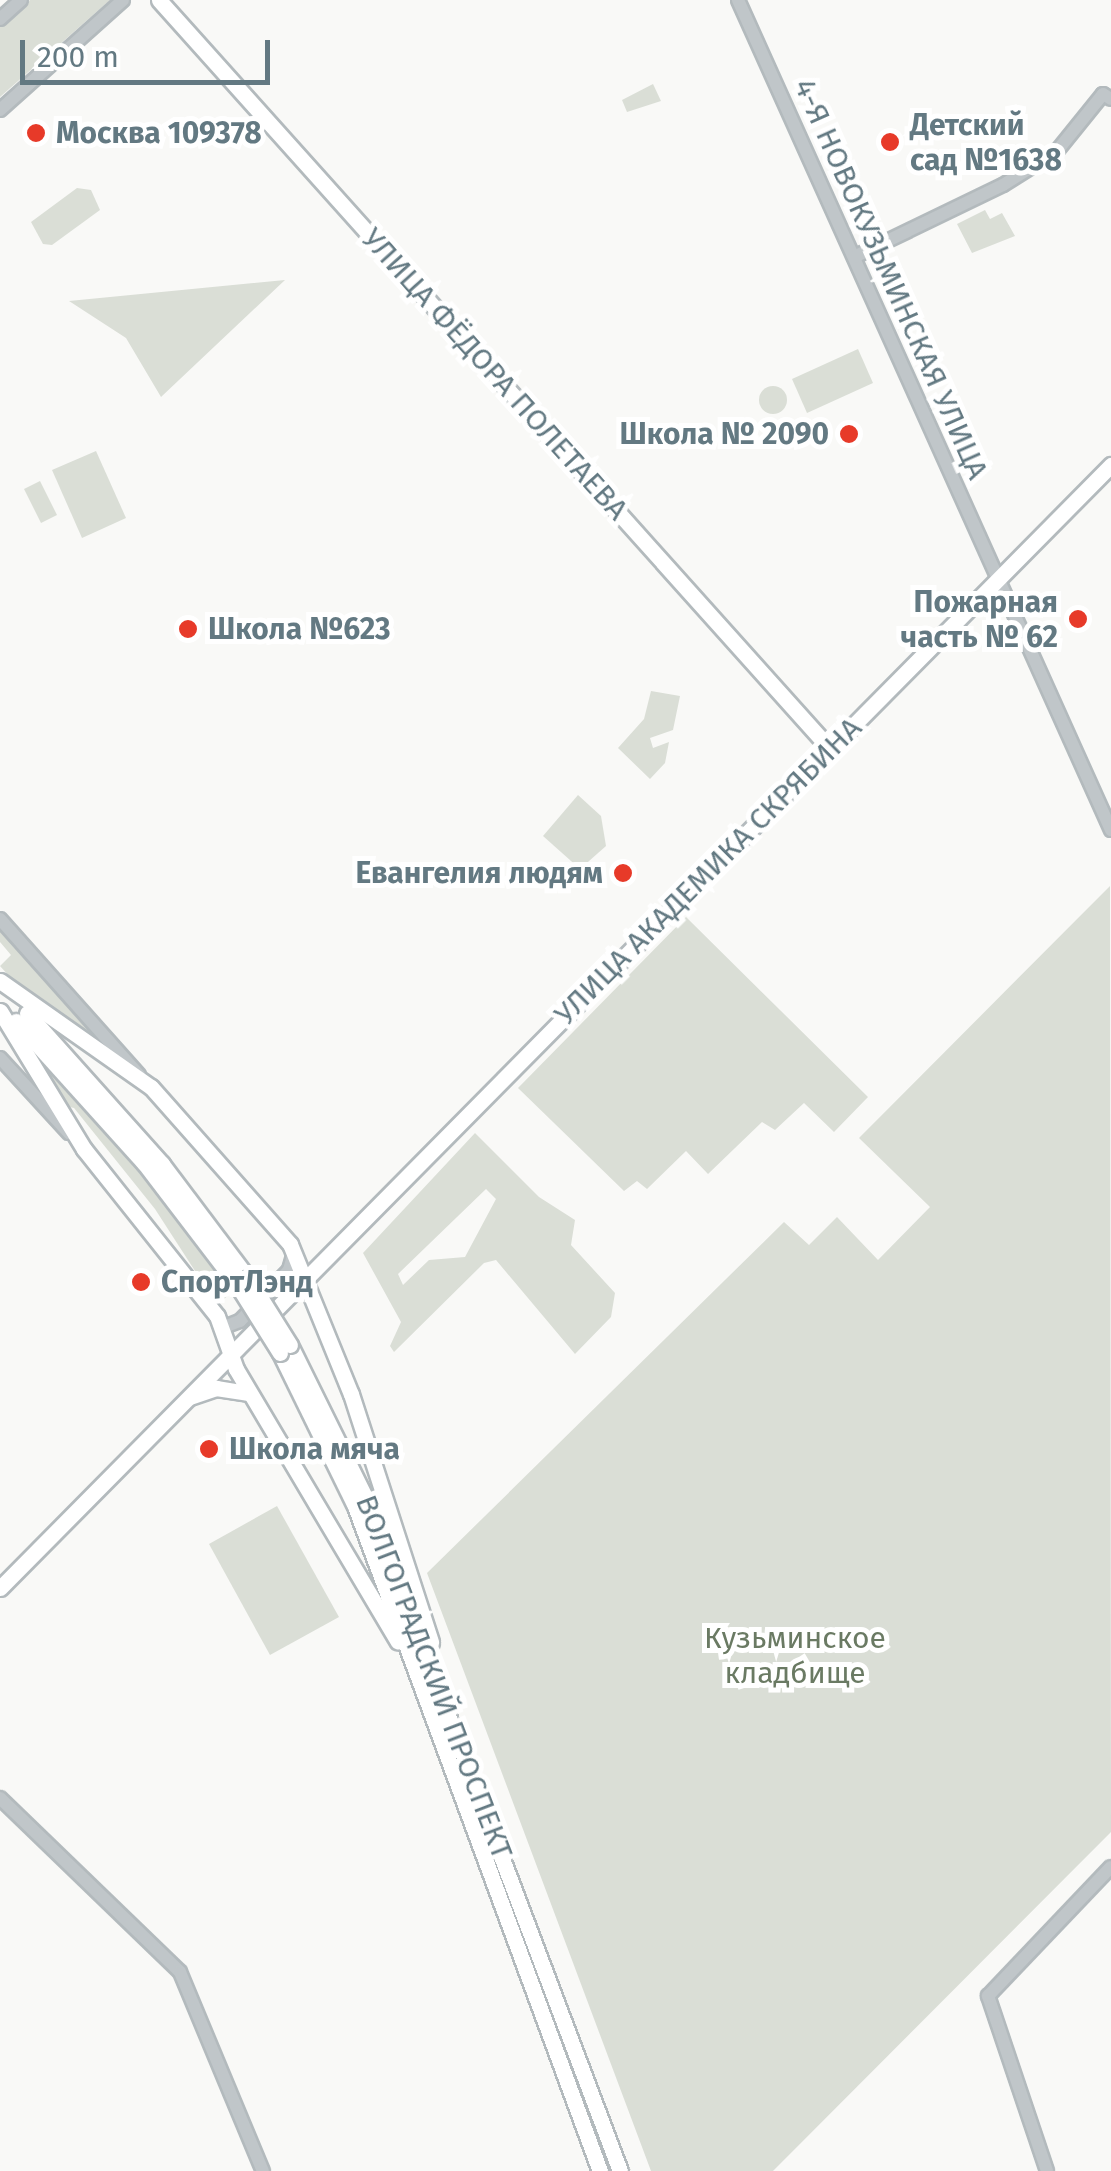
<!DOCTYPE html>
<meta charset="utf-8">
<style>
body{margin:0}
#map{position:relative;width:1111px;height:2171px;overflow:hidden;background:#f9f9f7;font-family:"Fira Sans",sans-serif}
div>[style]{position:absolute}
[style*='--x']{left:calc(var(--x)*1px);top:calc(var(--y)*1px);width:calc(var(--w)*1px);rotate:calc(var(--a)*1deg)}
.green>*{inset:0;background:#daded6}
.round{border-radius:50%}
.roads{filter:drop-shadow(2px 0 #b3babd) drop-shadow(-2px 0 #b3babd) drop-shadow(0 2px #b3babd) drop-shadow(0 -2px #b3babd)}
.minor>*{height:12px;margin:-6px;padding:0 6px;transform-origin:6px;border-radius:6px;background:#c0c6c9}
.major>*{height:15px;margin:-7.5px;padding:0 7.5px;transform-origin:7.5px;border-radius:7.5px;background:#fff}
.bridges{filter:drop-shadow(2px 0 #b3babd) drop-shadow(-2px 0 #b3babd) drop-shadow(0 2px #b3babd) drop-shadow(0 -2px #b3babd)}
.major-bridge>*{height:15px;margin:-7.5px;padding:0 7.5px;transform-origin:7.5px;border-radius:7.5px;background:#fff}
.dots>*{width:28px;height:28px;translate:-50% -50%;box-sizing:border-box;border:5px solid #fff;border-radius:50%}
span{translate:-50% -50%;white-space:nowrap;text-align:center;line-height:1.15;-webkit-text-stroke:10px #fff;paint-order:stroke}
.poi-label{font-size:30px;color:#637982;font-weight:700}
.left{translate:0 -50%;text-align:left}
.right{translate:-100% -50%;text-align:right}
.street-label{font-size:30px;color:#637982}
.park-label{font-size:30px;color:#6a7a63}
.scale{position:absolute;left:20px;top:40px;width:250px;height:45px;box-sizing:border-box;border:5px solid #637982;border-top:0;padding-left:12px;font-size:30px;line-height:35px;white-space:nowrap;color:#637982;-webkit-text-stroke:8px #fff;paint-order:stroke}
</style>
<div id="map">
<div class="green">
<i style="clip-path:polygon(30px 0,110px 0,0 97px,0 27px)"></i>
<i style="clip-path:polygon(653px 84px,661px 101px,627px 112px,622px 100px)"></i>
<i style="clip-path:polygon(77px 188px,91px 190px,100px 210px,52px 245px,43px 244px,31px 222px)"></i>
<i style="clip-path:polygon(985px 210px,990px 219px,1002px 213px,1015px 236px,972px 253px,957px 224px)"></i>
<i style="clip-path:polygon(285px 280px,161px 397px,126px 338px,69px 301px)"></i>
<i style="clip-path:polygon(858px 349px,873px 383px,807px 413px,792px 379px)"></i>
<i class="round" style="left:759px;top:386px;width:28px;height:28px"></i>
<i style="clip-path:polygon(96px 451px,126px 518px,82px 538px,52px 470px)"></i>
<i style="clip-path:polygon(40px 481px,57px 515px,41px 523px,24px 489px)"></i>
<i style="clip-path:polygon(651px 691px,680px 696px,673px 730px,650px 738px,653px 748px,669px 742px,665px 763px,650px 779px,618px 748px,644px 719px)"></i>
<i style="clip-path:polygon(578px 795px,601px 816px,606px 846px,580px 869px,543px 836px)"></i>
<i style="clip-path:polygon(1110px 886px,1111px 1832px,773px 2171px,651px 2171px,427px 1573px,784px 1222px,809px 1245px,837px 1217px,878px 1260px,930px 1207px,859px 1138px)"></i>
<i style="clip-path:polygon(686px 917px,868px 1097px,834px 1132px,804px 1103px,775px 1130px,762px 1122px,708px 1174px,686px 1151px,647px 1189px,637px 1181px,624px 1191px,518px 1088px)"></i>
<i style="clip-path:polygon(0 925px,115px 1053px,38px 1008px,0 966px,11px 955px,0 942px)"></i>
<i style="clip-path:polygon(25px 1035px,203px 1248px,231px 1293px,217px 1305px,155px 1209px,74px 1108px,61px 1105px)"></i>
<i style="clip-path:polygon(evenodd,475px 1133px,539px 1197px,575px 1220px,571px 1245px,615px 1293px,611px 1317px,575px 1354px,496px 1260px,484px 1263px,394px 1352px,390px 1346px,401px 1322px,363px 1253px,475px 1133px,486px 1189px,496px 1199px,465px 1257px,429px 1260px,403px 1285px,398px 1274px,486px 1189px)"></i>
<i style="clip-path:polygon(277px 1506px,339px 1617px,270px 1655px,209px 1544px)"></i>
</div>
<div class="roads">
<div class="minor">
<i style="--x:738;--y:0;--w:910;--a:65.8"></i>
<i style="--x:0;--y:19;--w:28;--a:-42"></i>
<i style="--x:0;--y:110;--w:165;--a:-41.8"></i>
<i style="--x:854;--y:257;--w:165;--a:-25.8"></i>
<i style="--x:1003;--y:185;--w:64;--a:-32.2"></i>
<i style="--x:1057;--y:151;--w:73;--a:-51.1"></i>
<i style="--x:1103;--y:94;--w:9;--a:32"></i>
<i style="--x:0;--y:919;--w:209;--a:48.3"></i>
<i style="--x:0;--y:1058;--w:102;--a:47.4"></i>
<i style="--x:224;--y:1327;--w:17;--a:-21"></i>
<i style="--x:240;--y:1321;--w:71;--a:-46.1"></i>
<i style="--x:289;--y:1270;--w:19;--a:-74"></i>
<i style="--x:0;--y:1798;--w:250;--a:44"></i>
<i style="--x:180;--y:1972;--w:216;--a:67.4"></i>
<i style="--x:1047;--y:2171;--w:185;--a:-108.6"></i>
<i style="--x:988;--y:1996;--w:178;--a:-46.4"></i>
</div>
<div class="major">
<i style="--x:159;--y:0;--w:1006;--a:48.14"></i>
<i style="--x:0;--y:981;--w:184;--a:35.1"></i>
<i style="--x:151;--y:1087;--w:210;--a:48.5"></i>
<i style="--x:290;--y:1244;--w:162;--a:67.9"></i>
<i style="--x:351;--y:1394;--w:261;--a:72.1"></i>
<i style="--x:0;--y:1011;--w:162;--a:58.7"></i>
<i style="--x:84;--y:1149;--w:213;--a:51.5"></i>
<i style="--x:217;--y:1316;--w:56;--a:70.3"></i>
<i style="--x:236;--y:1369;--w:317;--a:59.3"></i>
<i style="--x:27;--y:1013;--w:203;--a:48.2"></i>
<i style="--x:162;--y:1164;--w:143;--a:53"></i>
<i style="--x:16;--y:1021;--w:191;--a:48"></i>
<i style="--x:144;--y:1163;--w:155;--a:52.6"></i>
<i style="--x:290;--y:1345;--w:174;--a:63.7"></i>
<i style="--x:367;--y:1501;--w:716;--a:69.31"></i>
<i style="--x:280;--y:1353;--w:170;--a:63.9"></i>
<i style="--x:355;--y:1506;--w:709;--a:69.78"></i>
<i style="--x:190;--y:1397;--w:28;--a:-19"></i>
<i style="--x:216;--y:1388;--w:33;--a:9"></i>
<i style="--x:0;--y:1588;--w:1580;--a:-45.31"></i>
</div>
</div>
<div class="bridges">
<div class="major-bridge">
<i style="--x:248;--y:1278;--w:79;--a:57.9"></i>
<i style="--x:238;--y:1286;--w:79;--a:57.9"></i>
</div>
</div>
<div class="dots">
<i style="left:36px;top:133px;background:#e73a29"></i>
<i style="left:890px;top:142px;background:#e73a29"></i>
<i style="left:849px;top:434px;background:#e73a29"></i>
<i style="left:1078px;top:619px;background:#e73a29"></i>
<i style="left:188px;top:629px;background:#e73a29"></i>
<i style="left:623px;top:873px;background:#e73a29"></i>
<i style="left:141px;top:1282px;background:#e73a29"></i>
<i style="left:209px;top:1449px;background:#e73a29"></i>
</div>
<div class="poi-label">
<span class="left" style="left:910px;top:142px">Детский<br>сад №1638</span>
<span class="left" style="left:56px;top:133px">Москва 109378</span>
<span class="right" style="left:829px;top:434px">Школа № 2090</span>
<span class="right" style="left:1058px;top:619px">Пожарная<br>часть № 62</span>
<span class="left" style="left:208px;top:629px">Школа №623</span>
<span class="right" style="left:603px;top:873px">Евангелия людям</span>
<span class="left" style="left:161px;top:1282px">СпортЛэнд</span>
<span class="left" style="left:229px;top:1449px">Школа мяча</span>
</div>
<div class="street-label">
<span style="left:891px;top:279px;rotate:66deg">4-Я НОВОКУЗЬМИНСКАЯ УЛИЦА</span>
<span style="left:495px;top:374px;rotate:48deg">УЛИЦА ФЁДОРА ПОЛЕТАЕВА</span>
<span style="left:708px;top:871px;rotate:-45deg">УЛИЦА АКАДЕМИКА СКРЯБИНА</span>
<span style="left:434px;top:1677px;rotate:69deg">ВОЛГОГРАДСКИЙ ПРОСПЕКТ</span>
</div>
<div class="park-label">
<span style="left:795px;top:1655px">Кузьминское<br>кладбище</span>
</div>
<div class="scale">200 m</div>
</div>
